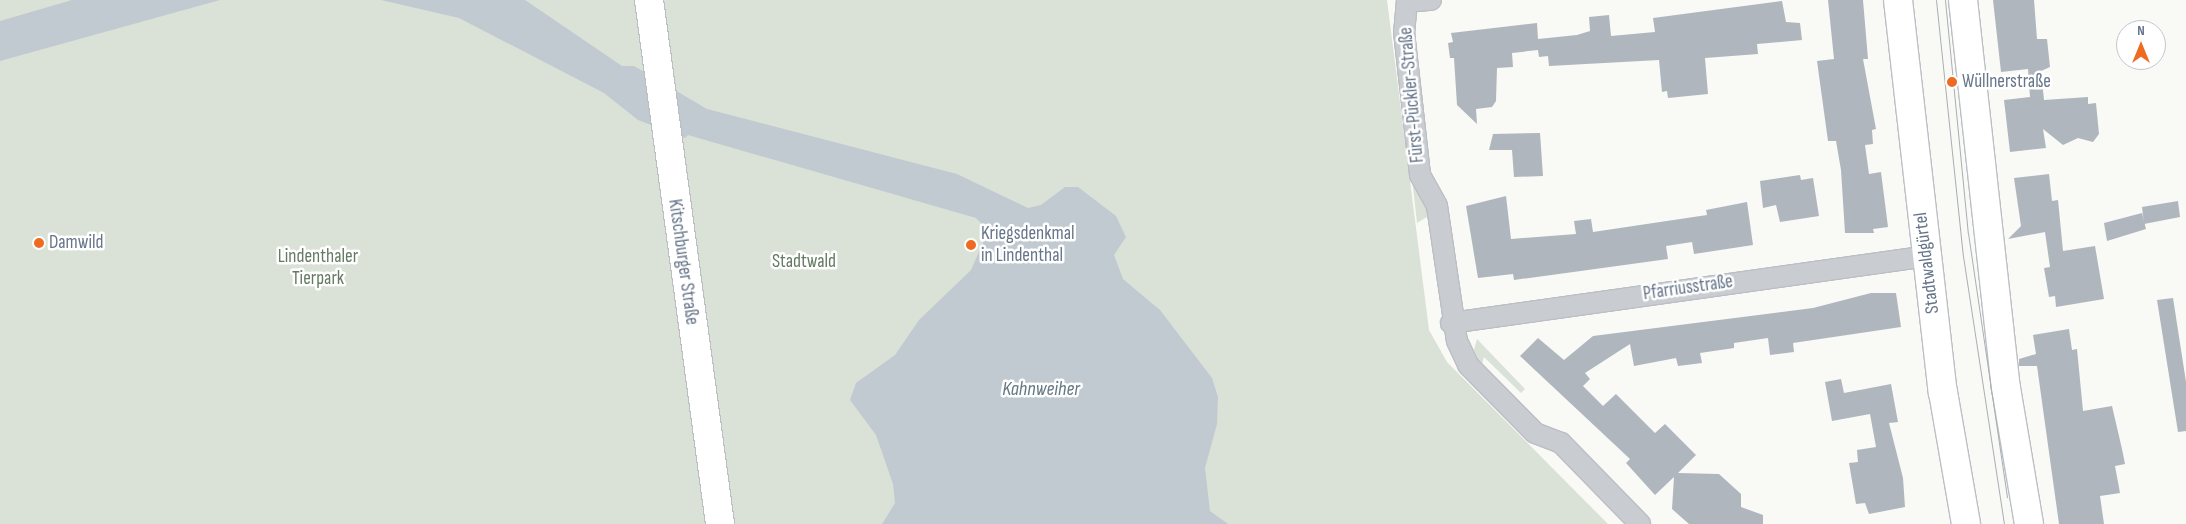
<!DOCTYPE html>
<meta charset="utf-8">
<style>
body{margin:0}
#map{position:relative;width:2186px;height:524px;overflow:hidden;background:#f9f9f6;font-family:"Sofia Sans Condensed",sans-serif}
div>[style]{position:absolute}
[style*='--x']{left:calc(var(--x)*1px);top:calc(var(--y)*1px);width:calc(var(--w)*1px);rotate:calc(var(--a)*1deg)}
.green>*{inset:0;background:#dae1d7}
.water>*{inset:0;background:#c1cad0}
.building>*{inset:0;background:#afb6be}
.roads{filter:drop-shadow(1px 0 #bbbfc5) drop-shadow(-1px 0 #bbbfc5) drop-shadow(0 1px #bbbfc5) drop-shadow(0 -1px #bbbfc5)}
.street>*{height:20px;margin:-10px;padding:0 10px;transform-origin:10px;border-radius:10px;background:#c9ccd0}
.secondary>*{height:28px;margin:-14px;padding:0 14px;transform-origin:14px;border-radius:14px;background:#fff}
.tram>*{height:1px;margin:-0.5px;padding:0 0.5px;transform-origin:0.5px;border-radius:0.5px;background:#a9aeb5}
.dots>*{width:14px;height:14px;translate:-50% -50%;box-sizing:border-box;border:2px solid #fff;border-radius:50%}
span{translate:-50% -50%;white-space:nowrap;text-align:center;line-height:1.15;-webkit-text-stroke:5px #fff;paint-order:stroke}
.poi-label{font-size:19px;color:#667589}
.left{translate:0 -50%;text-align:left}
.street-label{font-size:19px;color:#667589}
.park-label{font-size:19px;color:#647a62}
.water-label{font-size:20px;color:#637784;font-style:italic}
.north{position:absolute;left:2116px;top:20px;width:50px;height:50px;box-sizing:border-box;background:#fff;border:1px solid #c2c8d0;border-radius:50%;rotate:0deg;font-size:14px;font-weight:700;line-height:20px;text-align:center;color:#667589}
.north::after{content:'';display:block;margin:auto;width:18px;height:22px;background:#ee6b22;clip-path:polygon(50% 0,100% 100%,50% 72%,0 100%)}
</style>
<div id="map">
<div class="green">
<i style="clip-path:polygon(0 0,1387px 0,1429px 330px,1447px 362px,1608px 524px,0 524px)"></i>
<i style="clip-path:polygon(1394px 18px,1416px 190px,1430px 215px,1417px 223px)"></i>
<i style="clip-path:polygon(1477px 339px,1525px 389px,1521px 393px,1484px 357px,1481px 368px,1474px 350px)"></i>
</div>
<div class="water">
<i style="clip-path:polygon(72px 0,220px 0,0 61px,0 21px)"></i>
<i style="clip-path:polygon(381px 0,525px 0,622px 66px,634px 66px,707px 109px,957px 174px,1028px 208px,1041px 205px,1065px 187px,1078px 187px,1116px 216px,1126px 237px,1114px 255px,1123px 279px,1160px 310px,1212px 378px,1218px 397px,1217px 424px,1205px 468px,1210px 511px,1228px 524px,882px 524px,895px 503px,893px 484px,876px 435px,850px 400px,856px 383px,895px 355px,919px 320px,971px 270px,985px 238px,983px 225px,976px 218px,688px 135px,685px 138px,638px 120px,604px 93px,459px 18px)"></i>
</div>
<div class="building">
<i style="clip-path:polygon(1828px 0,1863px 0,1868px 59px,1863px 59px,1876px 129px,1872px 130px,1873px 144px,1865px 145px,1869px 174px,1881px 172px,1888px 227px,1873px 229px,1874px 233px,1845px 233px,1841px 170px,1836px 141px,1828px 141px,1817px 61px,1834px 59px)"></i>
<i style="clip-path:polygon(1993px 0,2034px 0,2037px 39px,2047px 39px,2050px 67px,2041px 71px,2044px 100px,2088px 97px,2088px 104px,2096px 103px,2099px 134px,2093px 142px,2078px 138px,2063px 145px,2043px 129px,2046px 148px,2010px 152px,2004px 100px,2030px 97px,2028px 69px,2001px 72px)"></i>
<i style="clip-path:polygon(1782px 1px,1786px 22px,1800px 23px,1802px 40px,1757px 44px,1758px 54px,1705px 58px,1708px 94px,1668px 98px,1667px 91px,1662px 92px,1659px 60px,1549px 66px,1548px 56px,1539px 57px,1538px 50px,1512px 53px,1513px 67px,1497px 68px,1496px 101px,1492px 107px,1476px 109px,1477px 124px,1457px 105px,1454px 58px,1450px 58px,1448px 43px,1453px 42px,1451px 33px,1537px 23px,1538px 39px,1577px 35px,1590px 31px,1589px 17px,1609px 15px,1611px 36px,1655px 32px,1653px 18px)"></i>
<i style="clip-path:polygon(1540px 133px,1543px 176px,1514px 177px,1512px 150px,1489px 150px,1493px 134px)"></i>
<i style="clip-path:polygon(2049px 174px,2052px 201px,2058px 200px,2063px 251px,2095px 246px,2104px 299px,2056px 307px,2055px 296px,2049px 297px,2044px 268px,2050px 267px,2045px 232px,2008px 239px,2021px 226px,2014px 178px)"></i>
<i style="clip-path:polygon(1800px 175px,1801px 180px,1813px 178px,1819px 216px,1780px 222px,1776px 205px,1763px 208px,1760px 181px)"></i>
<i style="clip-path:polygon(1506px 196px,1511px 239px,1576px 234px,1574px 221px,1591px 219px,1593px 232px,1707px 215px,1706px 210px,1747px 202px,1753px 245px,1694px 254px,1692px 242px,1666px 246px,1668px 259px,1514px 280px,1513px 274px,1478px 278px,1466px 206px)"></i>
<i style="clip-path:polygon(2178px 201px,2180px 217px,2144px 224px,2142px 207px)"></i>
<i style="clip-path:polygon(2142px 213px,2146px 229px,2107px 241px,2104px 223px)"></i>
<i style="clip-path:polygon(1871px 293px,1896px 293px,1901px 327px,1793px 343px,1794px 352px,1770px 355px,1768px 338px,1734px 343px,1734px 348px,1700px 353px,1702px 363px,1678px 366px,1676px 358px,1634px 366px,1630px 344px,1585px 373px,1590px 379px,1583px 386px,1603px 406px,1616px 394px,1655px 433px,1665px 424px,1696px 455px,1678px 473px,1719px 474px,1741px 494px,1741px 507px,1763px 515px,1763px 524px,1689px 524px,1672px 509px,1674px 477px,1655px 495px,1626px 463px,1630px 459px,1520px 356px,1538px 338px,1564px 360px,1593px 336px,1813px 308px)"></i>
<i style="clip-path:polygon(2173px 298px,2186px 382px,2186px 431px,2178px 432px,2157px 300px)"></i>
<i style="clip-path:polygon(2069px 329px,2072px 350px,2077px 349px,2083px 411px,2112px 406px,2122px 449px,2125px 464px,2115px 466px,2120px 493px,2100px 496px,2104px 524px,2059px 524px,2037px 366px,2019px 366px,2019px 359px,2036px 354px,2033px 335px)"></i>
<i style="clip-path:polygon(1841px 379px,1844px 393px,1891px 384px,1898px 422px,1889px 423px,1903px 478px,1905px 507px,1869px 514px,1865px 503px,1856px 504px,1849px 463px,1858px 462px,1857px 450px,1876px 447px,1870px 414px,1832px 421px,1825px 382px)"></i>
</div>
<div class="roads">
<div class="street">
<i style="--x:1407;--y:0;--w:32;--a:95"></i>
<i style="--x:1404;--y:32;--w:144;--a:83.6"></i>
<i style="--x:1420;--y:175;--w:35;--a:61"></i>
<i style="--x:1437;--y:206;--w:136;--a:81.6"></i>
<i style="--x:1457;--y:341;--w:26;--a:65"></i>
<i style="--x:1468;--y:365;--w:95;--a:45.4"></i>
<i style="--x:1535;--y:433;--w:28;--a:21"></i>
<i style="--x:1561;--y:443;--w:113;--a:45.7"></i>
<i style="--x:1407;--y:2;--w:24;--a:-5"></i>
<i style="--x:1451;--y:323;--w:480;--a:-8"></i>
</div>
<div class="secondary">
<i style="--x:649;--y:0;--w:529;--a:82.28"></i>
<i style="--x:1898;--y:0;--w:395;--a:83.5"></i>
<i style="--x:1943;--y:392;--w:134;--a:80.1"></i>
<i style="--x:1963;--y:0;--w:390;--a:83.7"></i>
<i style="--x:2006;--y:388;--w:138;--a:80.4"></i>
</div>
</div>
<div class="tram">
<i style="--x:1936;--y:0;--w:257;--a:84"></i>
<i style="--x:1963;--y:256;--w:271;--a:81.3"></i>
<i style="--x:1945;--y:0;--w:234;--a:84.4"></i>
<i style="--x:1968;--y:233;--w:267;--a:81.6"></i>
</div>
<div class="dots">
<i style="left:1952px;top:82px;background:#ee6b22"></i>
<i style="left:39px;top:243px;background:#ee6b22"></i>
<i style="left:971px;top:245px;background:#ee6b22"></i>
</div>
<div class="poi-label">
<span class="left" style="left:1962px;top:82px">Wüllnerstraße</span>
<span class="left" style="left:981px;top:245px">Kriegsdenkmal<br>in Lindenthal</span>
<span class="left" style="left:49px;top:243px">Damwild</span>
</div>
<div class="street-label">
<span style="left:1412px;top:95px;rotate:-95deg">Fürst-Pückler-Straße</span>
<span style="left:683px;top:262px;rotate:82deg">Kitschburger Straße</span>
<span style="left:1927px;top:263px;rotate:-97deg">Stadtwaldgürtel</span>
<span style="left:1688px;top:288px;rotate:-8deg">Pfarriusstraße</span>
</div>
<div class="park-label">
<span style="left:318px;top:268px">Lindenthaler<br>Tierpark</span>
<span style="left:804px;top:262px">Stadtwald</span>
</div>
<div class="water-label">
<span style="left:1041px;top:389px">Kahnweiher</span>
</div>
<div class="north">N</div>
</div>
